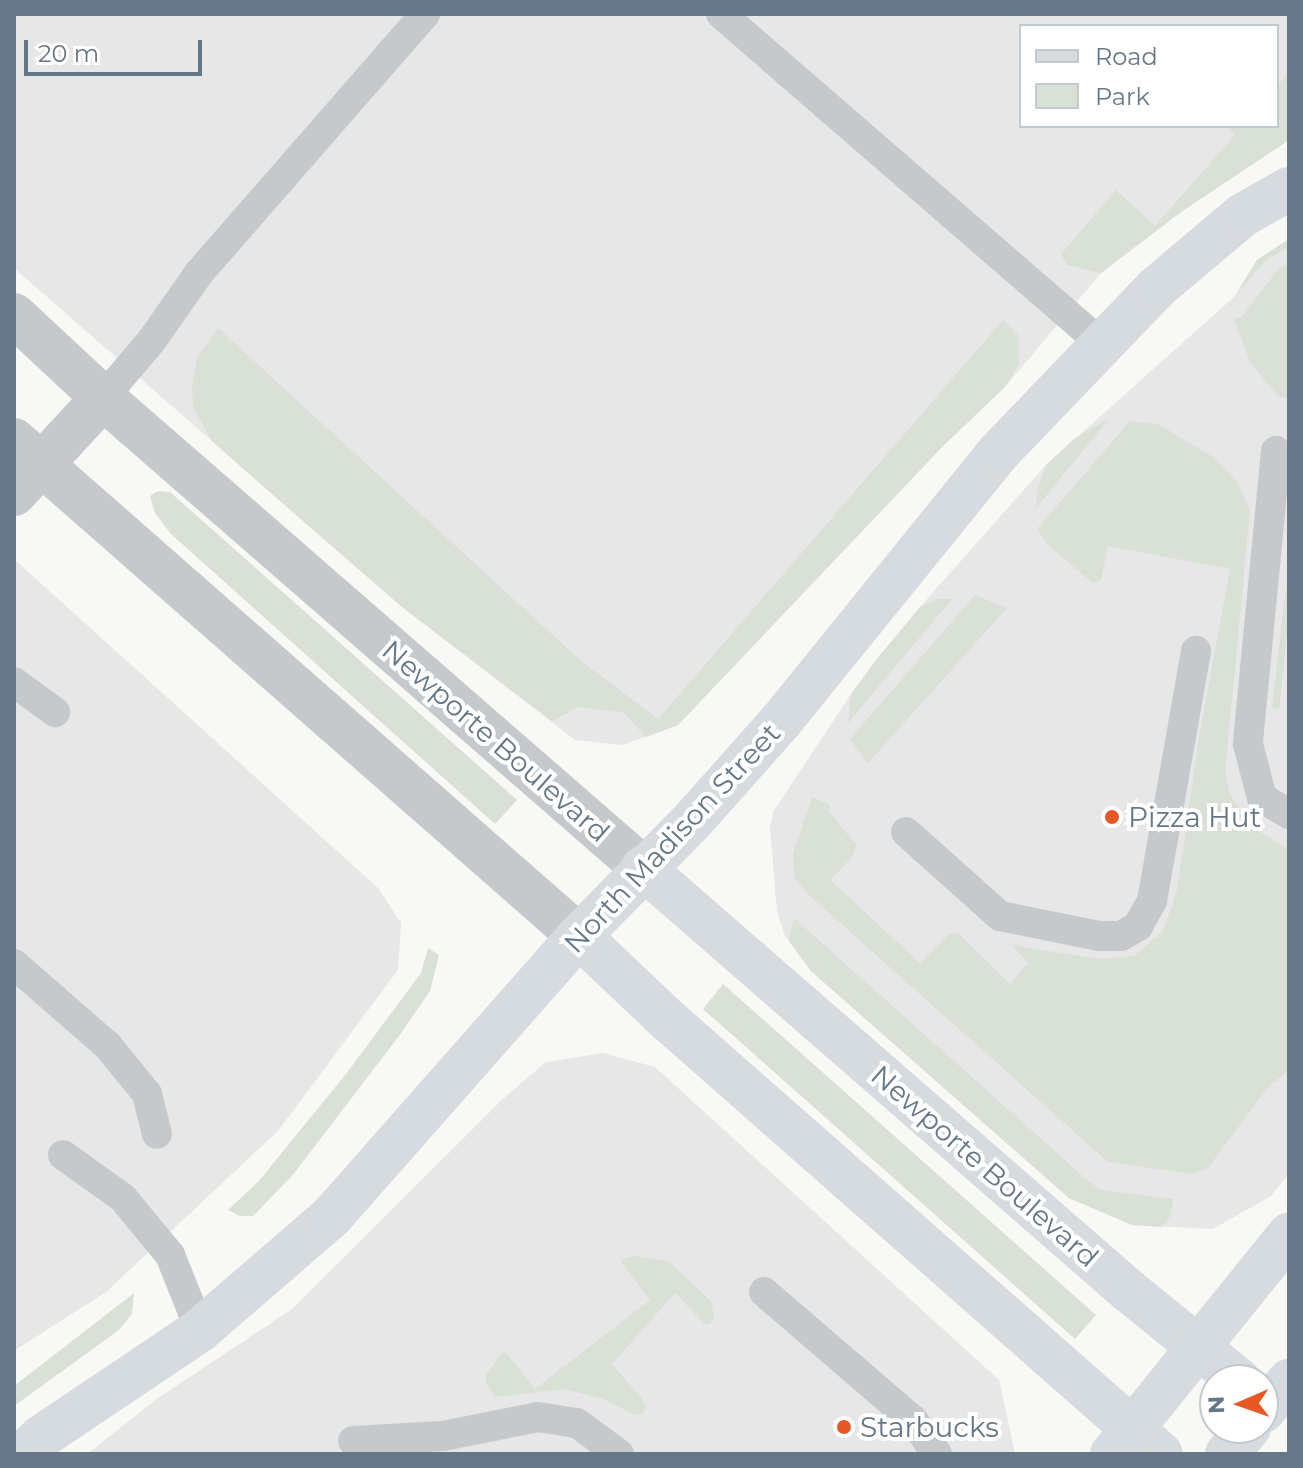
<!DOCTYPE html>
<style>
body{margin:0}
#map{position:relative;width:1303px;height:1468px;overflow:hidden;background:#f8f8f5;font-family:Montserrat,sans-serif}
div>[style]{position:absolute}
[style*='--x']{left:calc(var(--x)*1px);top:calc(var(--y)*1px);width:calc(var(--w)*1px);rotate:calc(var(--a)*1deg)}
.built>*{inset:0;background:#e6e7e6}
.green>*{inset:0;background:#d9e0d6}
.lane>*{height:30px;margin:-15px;padding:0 15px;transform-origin:15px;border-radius:15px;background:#c5c9cc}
.street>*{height:44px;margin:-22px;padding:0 22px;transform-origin:22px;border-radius:22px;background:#c5c9cc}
.secondary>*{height:44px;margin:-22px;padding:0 22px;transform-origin:22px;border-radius:22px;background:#d6dbdf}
.primary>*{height:44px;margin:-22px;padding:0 22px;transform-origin:22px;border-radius:22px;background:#d6dbdf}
.dots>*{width:22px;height:22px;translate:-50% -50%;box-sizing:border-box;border:4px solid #fff;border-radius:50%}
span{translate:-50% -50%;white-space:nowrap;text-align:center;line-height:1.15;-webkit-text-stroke:8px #fff;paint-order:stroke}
.street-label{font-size:28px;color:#667787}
.poi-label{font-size:28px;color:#667787}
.left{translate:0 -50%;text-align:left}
.frame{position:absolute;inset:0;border:16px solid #667787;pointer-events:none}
.legend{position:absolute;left:1019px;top:24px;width:260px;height:104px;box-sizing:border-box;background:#fff;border:2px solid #c2c9cf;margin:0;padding:10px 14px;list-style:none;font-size:24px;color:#667787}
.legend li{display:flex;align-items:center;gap:16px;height:40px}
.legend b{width:40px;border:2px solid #c2c9cf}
.north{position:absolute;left:1199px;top:1364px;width:80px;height:80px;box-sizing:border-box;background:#fff;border:2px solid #c2c9cf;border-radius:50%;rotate:268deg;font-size:22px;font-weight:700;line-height:32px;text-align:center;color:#667787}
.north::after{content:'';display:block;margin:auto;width:28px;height:36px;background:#e65826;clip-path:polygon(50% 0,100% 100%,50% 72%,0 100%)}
.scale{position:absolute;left:24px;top:40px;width:178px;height:36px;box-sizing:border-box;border:4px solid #667787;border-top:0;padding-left:10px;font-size:24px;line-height:28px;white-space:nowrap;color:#667787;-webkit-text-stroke:6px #fff;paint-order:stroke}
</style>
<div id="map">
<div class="built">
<i style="clip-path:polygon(evenodd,14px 14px,1289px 14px,1289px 140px,1181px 212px,1101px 273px,1005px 387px,943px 446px,678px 725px,622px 745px,575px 740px,402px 607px,14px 268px,14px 14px,1021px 26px,1277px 26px,1277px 126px,1021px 126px,1021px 26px)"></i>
<i style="clip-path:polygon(1289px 239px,1289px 1174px,1271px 1196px,1213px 1229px,1132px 1225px,1069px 1198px,811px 971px,785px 936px,777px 912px,770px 827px,773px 812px,851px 694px,920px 607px,1046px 465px,1235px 296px,1257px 260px)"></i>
<i style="clip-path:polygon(14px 559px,378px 888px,401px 923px,398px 970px,278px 1131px,106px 1292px,14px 1351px)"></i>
<i style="clip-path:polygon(603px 1053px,655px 1067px,999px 1380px,1015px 1454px,87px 1454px,158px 1398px,292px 1309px,504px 1098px,546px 1062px)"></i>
</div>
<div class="green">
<i style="clip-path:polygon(1289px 73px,1289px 140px,1181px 212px,1101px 273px,1067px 265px,1061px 254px,1116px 190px,1155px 226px,1235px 135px,1226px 126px,1277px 126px,1277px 86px)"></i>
<i style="clip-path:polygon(1289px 239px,1289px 247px,1266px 260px,1235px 296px,1257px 260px)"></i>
<i style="clip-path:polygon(1289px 264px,1289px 398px,1278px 396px,1250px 362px,1234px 319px,1242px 317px,1279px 268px)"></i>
<i style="clip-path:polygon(1003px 320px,1019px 336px,1019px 364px,1005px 387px,943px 446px,678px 725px,646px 737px,623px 712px,579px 707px,552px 721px,402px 607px,273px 495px,212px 441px,193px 407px,192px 387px,197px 357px,218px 328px,580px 660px,658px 719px)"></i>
<i style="clip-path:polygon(1109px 419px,1036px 508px,1037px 490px,1046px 465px,1075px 438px)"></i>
<i style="clip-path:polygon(1130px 421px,1158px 424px,1213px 457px,1238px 483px,1250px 510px,1225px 773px,1230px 795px,1254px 828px,1289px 850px,1289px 1070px,1269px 1086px,1208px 1168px,1192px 1174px,1108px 1162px,810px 896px,794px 878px,793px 854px,812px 797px,830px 805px,829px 812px,856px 844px,853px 856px,830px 880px,920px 963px,949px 934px,958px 933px,1010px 984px,1028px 963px,1012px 945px,1099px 959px,1134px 956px,1163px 931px,1177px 891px,1199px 737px,1230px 569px,1108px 546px,1101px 580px,1093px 583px,1048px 545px,1037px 529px)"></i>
<i style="clip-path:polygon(158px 491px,170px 492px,517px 800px,495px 824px,171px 534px,155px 513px,150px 496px)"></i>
<i style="clip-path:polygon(1289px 562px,1289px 616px,1279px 709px,1272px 708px)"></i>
<i style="clip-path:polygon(975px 595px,1007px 608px,868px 763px,850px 739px)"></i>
<i style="clip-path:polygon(938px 599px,952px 599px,848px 723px,851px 694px,876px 660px,920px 607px)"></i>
<i style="clip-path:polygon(794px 918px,1086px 1179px,1101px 1190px,1173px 1199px,1171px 1215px,1162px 1227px,1132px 1225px,1069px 1198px,811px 971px,789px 941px)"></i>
<i style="clip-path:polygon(428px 948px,439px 955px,430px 991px,399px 1036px,292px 1176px,253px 1216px,240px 1216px,228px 1210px,258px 1182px,346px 1074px,421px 973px)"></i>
<i style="clip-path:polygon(723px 984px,1096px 1315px,1075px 1339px,703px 1009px)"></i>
<i style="clip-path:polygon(634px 1256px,668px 1261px,711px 1301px,714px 1316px,710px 1324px,705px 1324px,675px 1293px,612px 1364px,642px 1399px,646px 1407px,642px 1414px,635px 1415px,603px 1399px,565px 1389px,495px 1397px,486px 1383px,486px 1375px,502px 1353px,508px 1355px,535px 1389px,650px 1300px,622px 1263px,622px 1259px)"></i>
<i style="clip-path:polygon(134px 1293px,132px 1314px,119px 1330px,14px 1406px,14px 1386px)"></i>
</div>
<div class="lane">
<i style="--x:721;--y:14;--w:505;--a:40.91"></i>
<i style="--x:103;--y:398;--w:76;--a:-49.8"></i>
<i style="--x:152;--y:340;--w:82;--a:-55"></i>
<i style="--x:199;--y:273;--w:344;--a:-48.9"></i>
<i style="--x:1276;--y:451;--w:294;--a:95.5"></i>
<i style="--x:1248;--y:744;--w:56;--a:75.5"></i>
<i style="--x:1262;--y:798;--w:31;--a:31"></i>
<i style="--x:14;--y:682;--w:51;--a:36.2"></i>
<i style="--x:906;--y:832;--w:126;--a:41.8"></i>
<i style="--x:1000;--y:916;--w:101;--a:11.4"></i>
<i style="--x:1099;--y:936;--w:22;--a:0"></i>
<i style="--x:1121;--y:936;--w:20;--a:-30"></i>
<i style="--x:1138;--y:926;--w:29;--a:-61"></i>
<i style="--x:1152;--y:901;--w:254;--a:-80"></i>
<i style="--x:14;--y:964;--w:125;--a:41.1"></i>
<i style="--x:108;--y:1046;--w:62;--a:50.9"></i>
<i style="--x:147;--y:1094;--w:41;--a:76"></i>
<i style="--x:63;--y:1155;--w:74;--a:35.6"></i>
<i style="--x:123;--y:1198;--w:74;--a:50.5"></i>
<i style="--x:170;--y:1255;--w:81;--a:68.2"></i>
<i style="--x:764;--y:1292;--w:196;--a:40.7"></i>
<i style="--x:913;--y:1420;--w:42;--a:54.8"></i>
<i style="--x:353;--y:1441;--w:90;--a:-3.2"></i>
<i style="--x:443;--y:1436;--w:97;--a:-11.3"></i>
<i style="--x:538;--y:1417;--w:39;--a:9"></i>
<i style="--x:577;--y:1423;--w:52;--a:36.4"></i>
</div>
<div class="street">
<i style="--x:14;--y:315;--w:122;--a:43"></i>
<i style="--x:103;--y:398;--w:716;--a:41.04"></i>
<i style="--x:14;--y:440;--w:752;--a:41.28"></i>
<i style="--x:14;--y:494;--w:131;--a:-47.2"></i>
</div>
<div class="secondary">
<i style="--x:643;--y:868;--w:644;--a:41.04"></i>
<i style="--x:1129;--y:1291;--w:141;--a:39"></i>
<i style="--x:579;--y:936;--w:124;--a:43.4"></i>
<i style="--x:669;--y:1021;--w:655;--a:41.35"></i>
<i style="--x:23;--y:1454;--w:25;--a:-43"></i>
<i style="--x:41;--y:1437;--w:192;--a:-33.9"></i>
<i style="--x:200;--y:1330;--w:173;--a:-40.8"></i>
<i style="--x:331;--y:1217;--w:375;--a:-48.6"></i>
<i style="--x:579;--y:936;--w:161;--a:-45.5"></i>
<i style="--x:692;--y:821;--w:134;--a:-48.3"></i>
<i style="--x:781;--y:721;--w:343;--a:-51"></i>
<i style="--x:997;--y:454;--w:228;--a:-46.2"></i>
<i style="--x:1155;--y:289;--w:115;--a:-40.1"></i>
<i style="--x:1243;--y:215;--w:53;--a:-29.5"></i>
</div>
<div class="primary">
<i style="--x:1263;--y:1411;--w:40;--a:-49"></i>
<i style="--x:1112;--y:1454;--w:282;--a:-51.1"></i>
<i style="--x:1227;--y:1454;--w:34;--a:-50"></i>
</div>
<div class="dots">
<i style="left:1112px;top:817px;background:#e65826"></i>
<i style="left:844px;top:1427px;background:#e65826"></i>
</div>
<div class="street-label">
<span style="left:496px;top:741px;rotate:41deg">Newporte Boulevard</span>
<span style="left:672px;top:838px;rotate:-47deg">North Madison Street</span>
<span style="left:985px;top:1166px;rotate:41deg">Newporte Boulevard</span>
</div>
<div class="poi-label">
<span class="left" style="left:1128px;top:817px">Pizza Hut</span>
<span class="left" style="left:860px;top:1427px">Starbucks</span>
</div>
<div class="frame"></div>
<ul class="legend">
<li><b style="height:10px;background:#d6dbdf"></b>Road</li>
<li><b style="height:22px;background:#d9e0d6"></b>Park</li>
</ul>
<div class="north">N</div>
<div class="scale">20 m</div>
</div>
